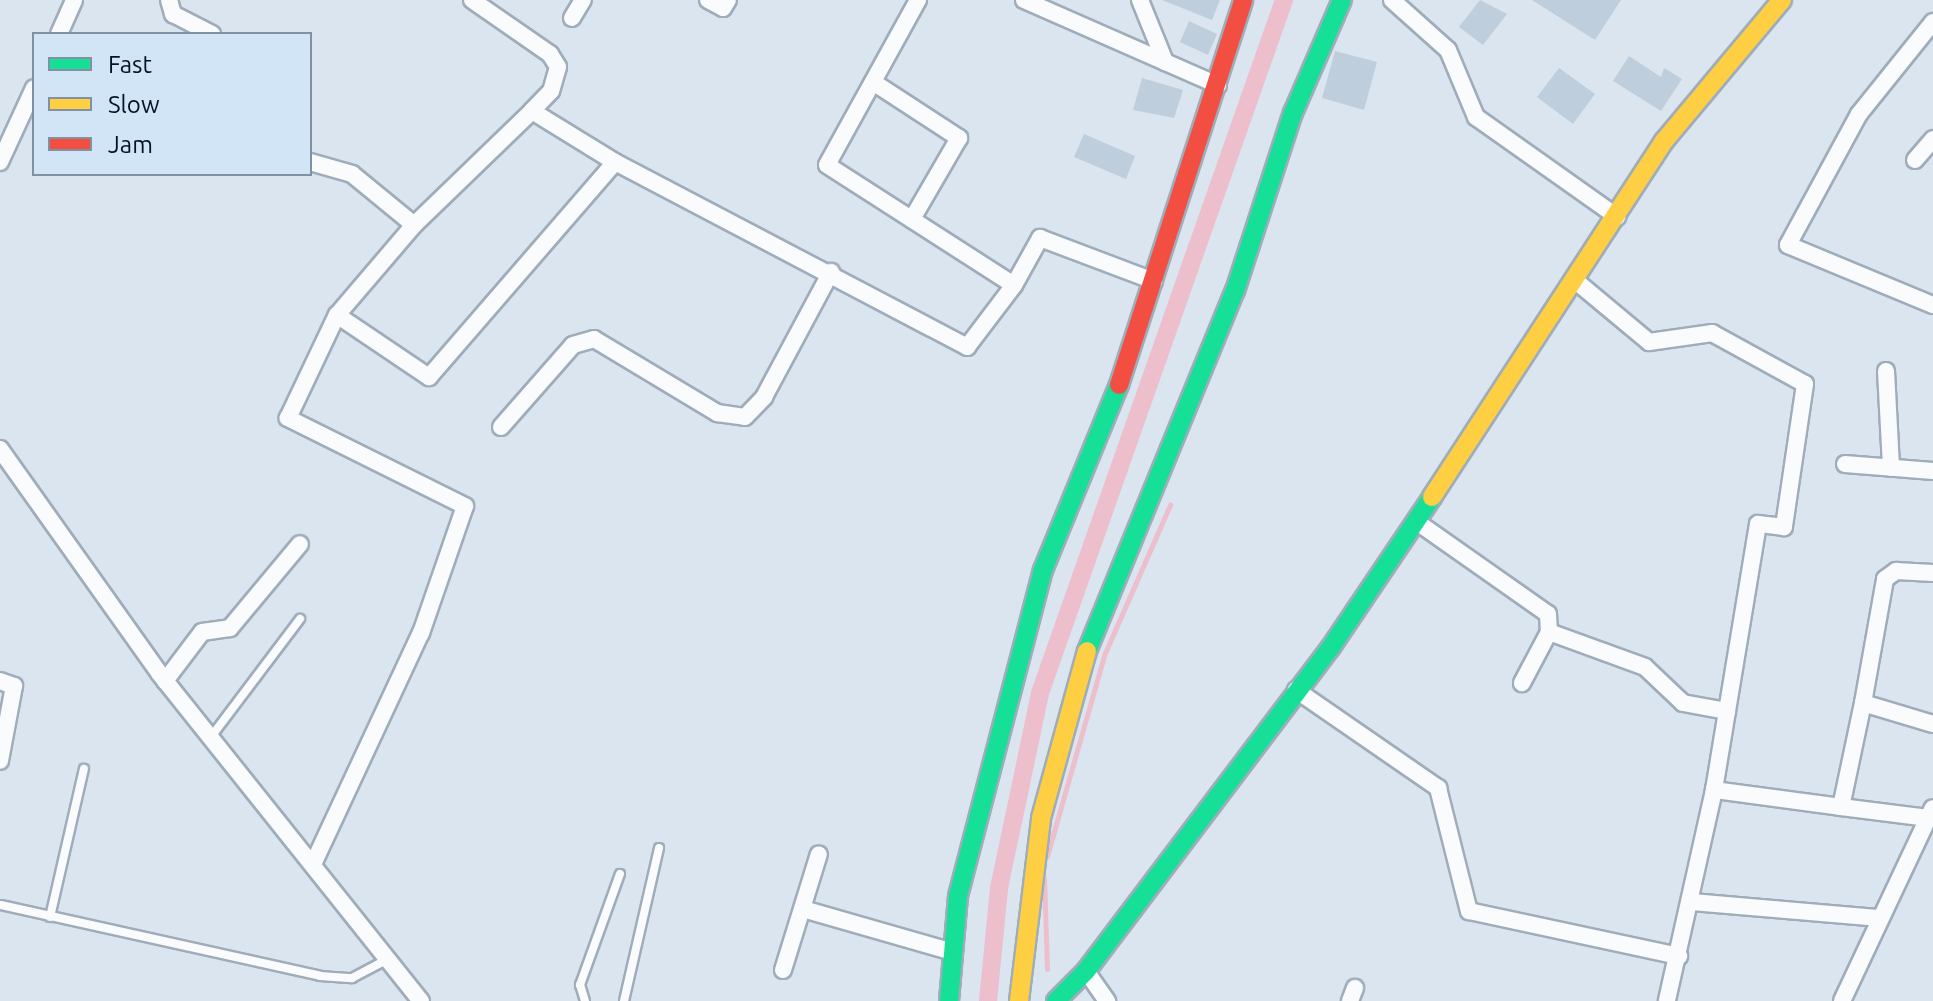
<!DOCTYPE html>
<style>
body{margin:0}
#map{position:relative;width:1933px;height:1001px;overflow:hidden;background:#dae5ef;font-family:Ubuntu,sans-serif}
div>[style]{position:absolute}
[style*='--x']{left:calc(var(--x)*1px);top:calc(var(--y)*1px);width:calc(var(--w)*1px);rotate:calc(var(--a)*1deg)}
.stream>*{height:5px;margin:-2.5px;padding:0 2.5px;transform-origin:2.5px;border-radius:2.5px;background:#edbecb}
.canal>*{height:18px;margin:-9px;padding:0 9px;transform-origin:9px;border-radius:9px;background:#edbecb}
.building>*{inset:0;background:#bfcedc}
.roads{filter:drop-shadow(2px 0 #9facb9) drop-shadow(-2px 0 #9facb9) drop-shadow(0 2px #9facb9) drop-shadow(0 -2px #9facb9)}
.lane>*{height:8px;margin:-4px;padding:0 4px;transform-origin:4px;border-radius:4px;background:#f9fbfd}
.street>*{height:16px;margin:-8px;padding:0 8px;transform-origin:8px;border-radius:8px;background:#f9fbfd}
.fast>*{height:18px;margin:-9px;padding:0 9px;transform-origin:9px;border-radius:9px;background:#16e098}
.slow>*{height:18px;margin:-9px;padding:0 9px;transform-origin:9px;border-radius:9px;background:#ffcf43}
.jam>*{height:18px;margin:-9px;padding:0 9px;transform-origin:9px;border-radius:9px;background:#f24e42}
span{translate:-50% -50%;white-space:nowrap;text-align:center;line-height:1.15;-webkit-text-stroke:6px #d2e5f7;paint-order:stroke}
.legend{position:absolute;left:32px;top:32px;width:280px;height:144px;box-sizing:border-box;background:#d2e5f7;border:2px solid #7f91a2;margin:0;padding:10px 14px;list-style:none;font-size:24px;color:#031423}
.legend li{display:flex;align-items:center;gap:16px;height:40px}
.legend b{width:40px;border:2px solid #7f91a2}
</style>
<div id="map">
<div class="stream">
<i style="--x:1047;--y:856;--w:211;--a:-74.1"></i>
<i style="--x:1105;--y:653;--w:162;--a:-66.3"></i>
<i style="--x:1044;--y:878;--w:91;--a:88.1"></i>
</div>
<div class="canal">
<i style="--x:988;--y:1001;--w:114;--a:-84.4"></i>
<i style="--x:999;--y:888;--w:199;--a:-78.1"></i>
<i style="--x:1040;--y:693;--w:735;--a:-70.6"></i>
</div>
<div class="building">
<i style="clip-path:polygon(1162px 0,1220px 0,1212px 20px)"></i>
<i style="clip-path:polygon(1480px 0,1507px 14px,1483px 45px,1459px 27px)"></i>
<i style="clip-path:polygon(1532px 0,1621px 0,1595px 40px)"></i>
<i style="clip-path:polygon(1189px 21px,1217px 34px,1208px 55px,1180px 42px)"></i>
<i style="clip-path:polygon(1335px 51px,1377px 62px,1364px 110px,1322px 98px)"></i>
<i style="clip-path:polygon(1629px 56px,1661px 77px,1664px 68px,1682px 79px,1661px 111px,1613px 81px)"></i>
<i style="clip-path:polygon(1559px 68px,1595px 94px,1573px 124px,1537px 97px)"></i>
<i style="clip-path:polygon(1142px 78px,1183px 90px,1174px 118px,1133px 110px)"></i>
<i style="clip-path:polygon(1084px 134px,1135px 156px,1126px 179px,1074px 157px)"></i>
</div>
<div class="roads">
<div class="lane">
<i style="--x:211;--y:737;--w:148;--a:-53"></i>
<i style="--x:1;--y:905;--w:327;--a:12.5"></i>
<i style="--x:320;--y:976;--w:32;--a:4"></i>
<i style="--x:352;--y:978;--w:41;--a:-27.8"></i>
<i style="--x:50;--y:917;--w:152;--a:-77.1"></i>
<i style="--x:585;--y:1001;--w:17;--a:-107"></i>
<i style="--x:580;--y:985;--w:118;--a:-70.2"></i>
<i style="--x:624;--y:1001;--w:157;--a:-77.1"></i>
</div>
<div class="street">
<i style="--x:169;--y:0;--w:15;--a:74"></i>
<i style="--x:173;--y:14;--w:44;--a:27.1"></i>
<i style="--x:472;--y:0;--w:95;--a:34.7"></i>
<i style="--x:550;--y:54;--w:15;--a:58"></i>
<i style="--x:558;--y:67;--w:25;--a:106"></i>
<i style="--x:551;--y:91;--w:28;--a:134"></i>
<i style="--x:708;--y:0;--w:17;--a:28"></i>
<i style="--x:723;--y:8;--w:9;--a:-58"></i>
<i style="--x:918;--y:0;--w:188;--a:118.9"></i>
<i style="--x:827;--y:165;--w:222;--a:32.7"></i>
<i style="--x:1014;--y:285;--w:54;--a:-61"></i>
<i style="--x:1040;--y:238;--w:122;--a:20.7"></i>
<i style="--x:1024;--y:0;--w:212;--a:23.7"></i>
<i style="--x:1140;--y:0;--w:67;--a:68"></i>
<i style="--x:1392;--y:0;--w:75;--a:41.8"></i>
<i style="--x:1448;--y:50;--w:73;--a:67.3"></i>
<i style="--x:1476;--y:117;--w:173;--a:35.3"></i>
<i style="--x:572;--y:18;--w:21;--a:-59"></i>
<i style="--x:1933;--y:22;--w:118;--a:128.8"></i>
<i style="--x:1859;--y:114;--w:149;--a:118.5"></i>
<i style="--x:1788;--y:245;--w:157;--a:22.5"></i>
<i style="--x:59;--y:34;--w:37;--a:-66"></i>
<i style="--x:873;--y:82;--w:103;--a:33.1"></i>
<i style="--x:959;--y:138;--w:94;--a:120.1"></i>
<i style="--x:1915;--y:160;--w:28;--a:-49"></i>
<i style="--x:0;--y:162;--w:81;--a:-65.3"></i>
<i style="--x:310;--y:162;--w:44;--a:15.9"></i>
<i style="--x:352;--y:174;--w:80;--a:39.4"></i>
<i style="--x:414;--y:225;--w:164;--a:-44"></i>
<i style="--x:532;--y:111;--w:97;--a:31.6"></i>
<i style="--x:1577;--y:282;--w:94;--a:39.8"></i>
<i style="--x:1649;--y:342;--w:64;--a:-8.1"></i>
<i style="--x:1712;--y:333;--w:106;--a:28.7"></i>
<i style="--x:1805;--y:384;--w:145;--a:98.4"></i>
<i style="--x:1784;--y:527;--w:26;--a:-173"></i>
<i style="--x:1758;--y:524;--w:270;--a:99.4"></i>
<i style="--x:1714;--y:790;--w:216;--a:102.6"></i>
<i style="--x:337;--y:315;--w:111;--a:34"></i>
<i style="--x:429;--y:377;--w:284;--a:-49.1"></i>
<i style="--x:615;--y:162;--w:398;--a:27.7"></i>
<i style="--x:967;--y:347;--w:78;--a:-52.8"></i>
<i style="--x:1886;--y:371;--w:97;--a:87"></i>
<i style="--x:501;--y:427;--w:109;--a:-48.7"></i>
<i style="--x:573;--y:345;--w:22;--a:-16"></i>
<i style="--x:594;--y:339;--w:144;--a:31"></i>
<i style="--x:717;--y:413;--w:28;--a:8"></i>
<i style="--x:745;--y:417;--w:28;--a:-46"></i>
<i style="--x:764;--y:397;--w:142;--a:-61.8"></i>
<i style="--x:0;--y:449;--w:275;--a:54.6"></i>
<i style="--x:159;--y:673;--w:420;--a:51.4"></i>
<i style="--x:1845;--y:464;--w:88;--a:4.5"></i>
<i style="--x:1417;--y:522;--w:160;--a:35.1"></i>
<i style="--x:1548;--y:614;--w:18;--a:87"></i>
<i style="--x:1549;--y:632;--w:58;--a:117.9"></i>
<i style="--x:1549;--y:632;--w:102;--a:20"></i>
<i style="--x:1645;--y:667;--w:52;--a:43.5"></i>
<i style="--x:1683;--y:703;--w:45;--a:10.3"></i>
<i style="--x:0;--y:681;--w:15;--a:20"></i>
<i style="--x:14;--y:686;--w:76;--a:100.6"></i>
<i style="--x:165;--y:681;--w:61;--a:-52.9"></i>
<i style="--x:202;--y:632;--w:28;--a:-8"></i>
<i style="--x:230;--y:628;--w:109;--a:-50.2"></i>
<i style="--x:1296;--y:690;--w:173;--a:34.6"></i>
<i style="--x:1438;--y:788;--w:127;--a:75.9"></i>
<i style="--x:1469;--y:911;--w:215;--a:12.1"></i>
<i style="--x:1863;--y:703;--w:126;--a:-79.9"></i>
<i style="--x:1885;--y:579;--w:14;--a:-36"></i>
<i style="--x:1896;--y:571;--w:37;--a:3"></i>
<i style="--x:1714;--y:790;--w:128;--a:7.6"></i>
<i style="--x:1841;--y:807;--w:106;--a:-78.1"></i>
<i style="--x:1863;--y:703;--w:73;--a:16.7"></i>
<i style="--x:1841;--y:807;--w:88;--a:7.2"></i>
<i style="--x:314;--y:862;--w:253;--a:-65"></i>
<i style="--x:421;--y:633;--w:134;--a:-70.9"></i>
<i style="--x:465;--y:506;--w:198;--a:-153.6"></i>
<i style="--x:288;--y:418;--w:114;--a:-64.6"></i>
<i style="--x:337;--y:315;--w:118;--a:-49.5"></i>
<i style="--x:1692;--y:902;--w:186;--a:4.9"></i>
<i style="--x:803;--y:909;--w:156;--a:16"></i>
<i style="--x:783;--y:970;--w:121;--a:-72.8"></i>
<i style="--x:1086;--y:971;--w:37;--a:55"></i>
<i style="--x:1350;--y:1001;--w:14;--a:-69"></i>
<i style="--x:1842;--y:1001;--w:213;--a:-64.8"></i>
</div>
<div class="fast">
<i style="--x:1087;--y:651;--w:389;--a:-67.7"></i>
<i style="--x:1235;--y:291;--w:187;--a:-72"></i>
<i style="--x:1293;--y:113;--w:123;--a:-66.6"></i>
<i style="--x:949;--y:1001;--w:105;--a:-85.1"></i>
<i style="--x:958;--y:896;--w:337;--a:-75.4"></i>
<i style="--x:1043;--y:570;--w:200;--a:-67.7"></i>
<i style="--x:1056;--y:1001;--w:42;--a:-45"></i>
<i style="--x:1086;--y:971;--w:406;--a:-52.9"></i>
<i style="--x:1331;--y:647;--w:181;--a:-56"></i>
</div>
<div class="slow">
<i style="--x:1432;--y:497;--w:425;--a:-56.9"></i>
<i style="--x:1664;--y:141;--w:184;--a:-50.1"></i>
<i style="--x:1019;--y:1001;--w:184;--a:-83.1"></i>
<i style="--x:1041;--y:818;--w:173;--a:-74.6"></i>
</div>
<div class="jam">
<i style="--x:1119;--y:385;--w:404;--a:-72.1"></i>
</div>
</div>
<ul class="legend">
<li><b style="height:10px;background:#16e098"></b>Fast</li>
<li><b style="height:10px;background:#ffcf43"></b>Slow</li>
<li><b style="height:10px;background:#f24e42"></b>Jam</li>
</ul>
</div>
